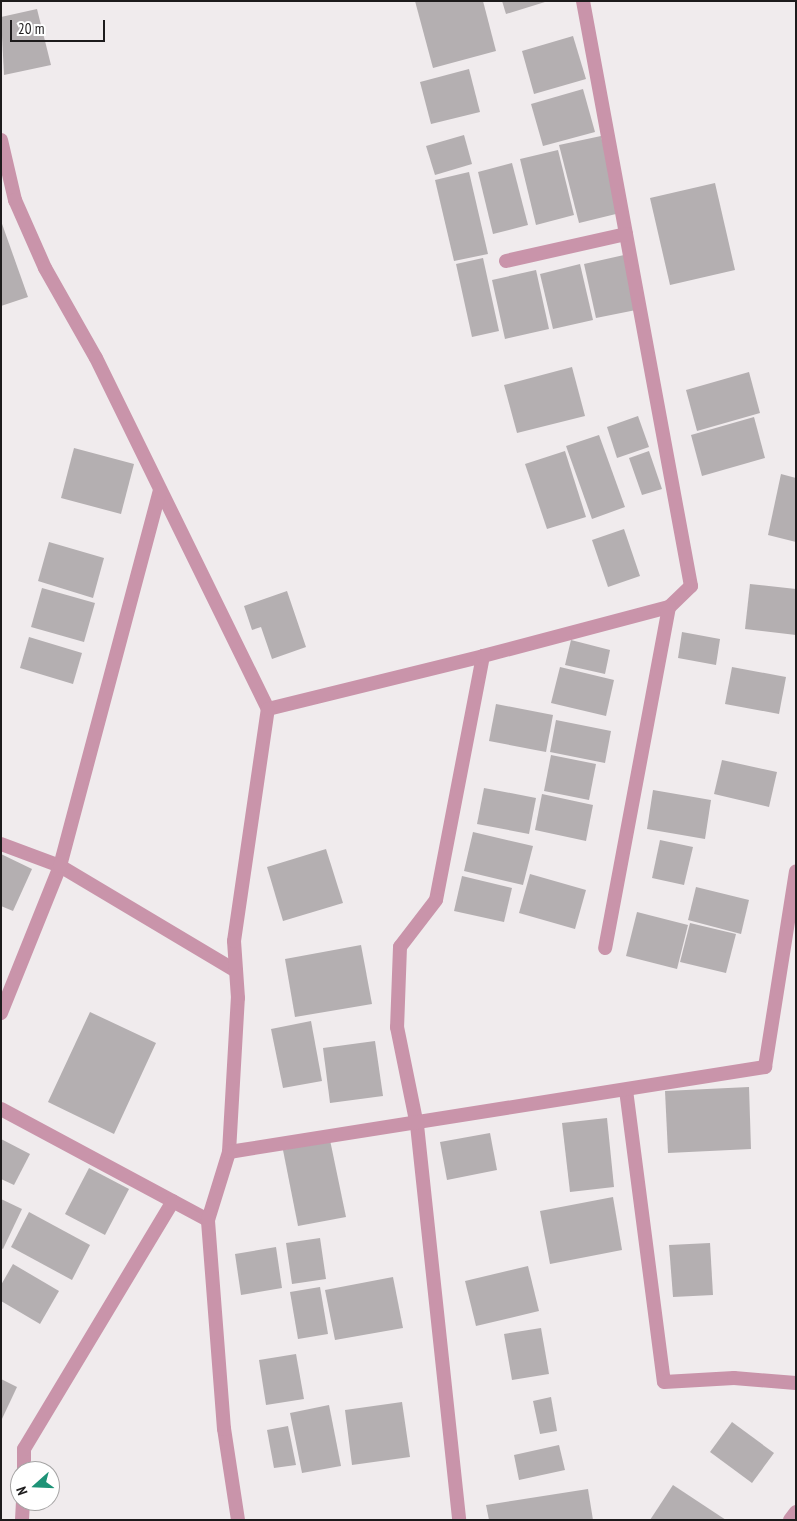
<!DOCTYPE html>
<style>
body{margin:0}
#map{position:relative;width:797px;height:1521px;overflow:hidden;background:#f0ebed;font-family:"PT Sans Narrow",sans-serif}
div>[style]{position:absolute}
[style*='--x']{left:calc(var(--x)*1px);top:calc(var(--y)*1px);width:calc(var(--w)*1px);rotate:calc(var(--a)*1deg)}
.building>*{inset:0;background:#b4afb1}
.minor>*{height:14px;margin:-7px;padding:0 7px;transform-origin:7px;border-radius:7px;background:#c994aa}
span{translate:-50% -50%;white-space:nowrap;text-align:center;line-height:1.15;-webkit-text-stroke:4px #fff;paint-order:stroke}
.frame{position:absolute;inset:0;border:2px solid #1d1b1c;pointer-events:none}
.north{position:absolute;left:10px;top:1461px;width:50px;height:50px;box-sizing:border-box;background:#fff;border:1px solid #a5a4a4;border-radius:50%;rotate:250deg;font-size:14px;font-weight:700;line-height:20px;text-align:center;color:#1d1b1c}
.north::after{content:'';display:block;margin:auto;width:18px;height:22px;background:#1e9377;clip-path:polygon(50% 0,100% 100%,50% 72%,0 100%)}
.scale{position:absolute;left:10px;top:20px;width:95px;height:22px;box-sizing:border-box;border:2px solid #1d1b1c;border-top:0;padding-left:6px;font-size:15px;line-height:18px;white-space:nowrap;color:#1d1b1c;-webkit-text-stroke:4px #fff;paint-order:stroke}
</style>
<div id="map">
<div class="building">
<i style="clip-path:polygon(415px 1px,483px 1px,496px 51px,433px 68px)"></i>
<i style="clip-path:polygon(502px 1px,545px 1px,545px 2px,506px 14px)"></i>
<i style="clip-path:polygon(37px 9px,51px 65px,4px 75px,1px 17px)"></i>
<i style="clip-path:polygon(573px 36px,586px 79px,534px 94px,522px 51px)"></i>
<i style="clip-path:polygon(469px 69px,480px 112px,431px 124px,420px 82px)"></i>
<i style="clip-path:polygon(583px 89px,595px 132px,543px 146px,531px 104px)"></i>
<i style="clip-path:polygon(464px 135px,472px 164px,435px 175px,426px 146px)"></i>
<i style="clip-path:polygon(601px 136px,620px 213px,579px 223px,559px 145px)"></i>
<i style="clip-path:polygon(558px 150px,574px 215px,536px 225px,520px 159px)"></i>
<i style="clip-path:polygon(512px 163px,528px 225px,493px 234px,478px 172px)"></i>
<i style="clip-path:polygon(469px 172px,488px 254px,454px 261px,435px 180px)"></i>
<i style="clip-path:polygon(715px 183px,735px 270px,670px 285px,650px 198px)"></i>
<i style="clip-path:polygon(1px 221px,28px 297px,1px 306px)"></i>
<i style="clip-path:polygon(624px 255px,636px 310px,596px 318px,584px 264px)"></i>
<i style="clip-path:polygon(483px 258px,499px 331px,472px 337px,456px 264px)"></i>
<i style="clip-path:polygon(580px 264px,593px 320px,553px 329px,540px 274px)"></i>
<i style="clip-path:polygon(536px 270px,549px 329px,505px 339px,492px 280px)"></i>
<i style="clip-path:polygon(572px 367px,585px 416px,517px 433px,504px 385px)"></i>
<i style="clip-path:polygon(749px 372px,760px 413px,697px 431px,686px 390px)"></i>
<i style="clip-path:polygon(638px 416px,649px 447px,617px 458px,607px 427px)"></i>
<i style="clip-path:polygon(754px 417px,765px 458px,702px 476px,691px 435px)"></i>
<i style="clip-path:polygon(599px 435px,625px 507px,592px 519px,566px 446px)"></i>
<i style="clip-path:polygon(74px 448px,134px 464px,121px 514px,61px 498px)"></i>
<i style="clip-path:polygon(565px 451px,586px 517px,547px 529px,525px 464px)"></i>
<i style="clip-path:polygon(649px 451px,662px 489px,642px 495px,629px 458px)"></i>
<i style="clip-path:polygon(781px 474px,796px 478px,796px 542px,768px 535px)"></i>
<i style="clip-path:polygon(624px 529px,640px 576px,608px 587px,592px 540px)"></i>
<i style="clip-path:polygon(49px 542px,104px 558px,93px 598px,38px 581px)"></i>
<i style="clip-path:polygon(750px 584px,796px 589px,796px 635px,745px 629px)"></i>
<i style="clip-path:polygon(42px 588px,95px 603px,84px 642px,31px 627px)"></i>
<i style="clip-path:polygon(287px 591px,306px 647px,272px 659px,261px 627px,252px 630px,244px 606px)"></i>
<i style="clip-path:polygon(682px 632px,720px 639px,716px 665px,678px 658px)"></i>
<i style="clip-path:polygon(29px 637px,82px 653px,73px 684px,20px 668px)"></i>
<i style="clip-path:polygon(571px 640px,610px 650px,605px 674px,565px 665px)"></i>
<i style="clip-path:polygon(560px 667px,614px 680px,606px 716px,551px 703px)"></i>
<i style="clip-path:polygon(732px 667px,786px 677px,779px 714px,725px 704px)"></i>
<i style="clip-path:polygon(496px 704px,553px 715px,546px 752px,489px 741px)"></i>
<i style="clip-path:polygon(556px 720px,611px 731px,605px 763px,550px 752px)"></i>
<i style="clip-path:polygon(551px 755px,596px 764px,589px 800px,544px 791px)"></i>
<i style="clip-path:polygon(722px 760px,777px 772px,769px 807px,714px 794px)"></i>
<i style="clip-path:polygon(484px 788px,536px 798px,529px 834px,477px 824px)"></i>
<i style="clip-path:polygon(653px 790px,711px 800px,705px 839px,647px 829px)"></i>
<i style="clip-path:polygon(542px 794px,593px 805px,586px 841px,535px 830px)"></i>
<i style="clip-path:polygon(473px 832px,533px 846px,523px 885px,464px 871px)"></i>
<i style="clip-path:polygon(660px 840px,693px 847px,684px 885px,652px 878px)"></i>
<i style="clip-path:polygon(326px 849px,343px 903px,283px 921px,267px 867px)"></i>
<i style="clip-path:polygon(1px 854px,32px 869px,13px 911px,1px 906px)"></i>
<i style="clip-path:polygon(530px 874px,586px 890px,575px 929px,519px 913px)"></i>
<i style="clip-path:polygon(462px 876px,512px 888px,504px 922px,454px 911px)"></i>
<i style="clip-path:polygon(696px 887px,749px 900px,741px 934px,688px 920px)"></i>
<i style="clip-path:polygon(637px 912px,688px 925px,677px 969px,626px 956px)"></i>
<i style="clip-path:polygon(690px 923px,736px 934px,726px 973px,680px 962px)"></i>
<i style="clip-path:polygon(361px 945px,372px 1004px,295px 1017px,285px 959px)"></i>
<i style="clip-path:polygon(90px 1012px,156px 1043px,114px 1134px,48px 1102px)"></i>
<i style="clip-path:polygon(311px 1021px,322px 1081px,283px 1088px,271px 1029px)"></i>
<i style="clip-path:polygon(375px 1041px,383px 1096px,330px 1103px,323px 1048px)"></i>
<i style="clip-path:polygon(749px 1087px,751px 1149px,668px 1153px,665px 1091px)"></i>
<i style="clip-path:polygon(607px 1118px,614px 1187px,570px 1192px,562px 1123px)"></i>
<i style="clip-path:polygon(490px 1133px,497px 1170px,447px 1180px,440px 1142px)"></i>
<i style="clip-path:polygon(1px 1139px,30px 1154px,14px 1185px,1px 1179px)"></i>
<i style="clip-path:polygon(330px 1140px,346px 1217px,298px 1226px,283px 1150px)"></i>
<i style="clip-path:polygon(89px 1168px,129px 1189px,105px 1235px,65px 1214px)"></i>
<i style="clip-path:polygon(613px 1197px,622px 1250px,550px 1264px,540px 1211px)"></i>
<i style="clip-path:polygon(1px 1199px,22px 1209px,3px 1249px,1px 1248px)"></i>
<i style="clip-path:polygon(29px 1212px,90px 1245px,72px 1280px,11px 1247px)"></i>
<i style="clip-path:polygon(320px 1238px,326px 1279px,292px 1284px,286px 1243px)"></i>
<i style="clip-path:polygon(710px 1243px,713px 1295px,673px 1297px,669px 1245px)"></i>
<i style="clip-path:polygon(276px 1247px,282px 1288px,241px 1295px,235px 1254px)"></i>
<i style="clip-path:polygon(13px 1264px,59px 1291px,40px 1324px,1px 1301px,1px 1285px)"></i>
<i style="clip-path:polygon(528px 1266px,539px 1311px,476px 1326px,465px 1281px)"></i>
<i style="clip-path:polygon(393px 1277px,403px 1328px,335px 1340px,325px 1290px)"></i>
<i style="clip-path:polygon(320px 1287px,328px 1334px,298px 1339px,290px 1292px)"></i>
<i style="clip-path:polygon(541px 1328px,549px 1374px,512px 1380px,504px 1334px)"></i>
<i style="clip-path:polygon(296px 1354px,304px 1399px,266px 1405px,259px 1360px)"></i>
<i style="clip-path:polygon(1px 1379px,17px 1387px,1px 1421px)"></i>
<i style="clip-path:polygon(551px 1397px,557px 1431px,540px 1434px,533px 1401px)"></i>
<i style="clip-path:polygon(402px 1402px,410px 1457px,352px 1465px,345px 1410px)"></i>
<i style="clip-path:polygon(329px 1405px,341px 1466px,302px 1473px,290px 1413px)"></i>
<i style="clip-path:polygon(732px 1422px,774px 1453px,752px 1483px,710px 1452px)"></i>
<i style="clip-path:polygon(288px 1426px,296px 1465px,274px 1468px,267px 1430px)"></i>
<i style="clip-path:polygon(559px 1445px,565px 1470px,519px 1480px,514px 1455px)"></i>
<i style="clip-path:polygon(673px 1485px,726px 1520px,650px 1520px)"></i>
<i style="clip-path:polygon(588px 1489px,593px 1520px,489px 1520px,486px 1505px)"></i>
</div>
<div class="minor">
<i style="--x:583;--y:1;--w:595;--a:79.54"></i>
<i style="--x:691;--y:586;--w:30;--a:136"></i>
<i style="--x:1;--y:140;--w:62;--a:76.9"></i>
<i style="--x:15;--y:200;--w:74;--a:66.2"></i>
<i style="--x:45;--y:268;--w:103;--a:60.5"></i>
<i style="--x:96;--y:358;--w:391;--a:63.9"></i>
<i style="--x:268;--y:709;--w:221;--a:-13.8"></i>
<i style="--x:483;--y:656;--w:248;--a:100.9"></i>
<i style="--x:436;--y:900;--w:59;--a:127.5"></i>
<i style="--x:400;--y:947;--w:80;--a:92.1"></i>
<i style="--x:397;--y:1027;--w:100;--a:78.5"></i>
<i style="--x:417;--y:1125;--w:397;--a:83.9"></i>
<i style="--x:506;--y:261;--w:123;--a:-12.7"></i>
<i style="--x:483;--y:656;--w:192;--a:-14.8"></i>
<i style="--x:669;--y:607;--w:347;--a:100.6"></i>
<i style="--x:1;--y:844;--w:63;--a:20.4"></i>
<i style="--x:60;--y:866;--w:205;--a:30.8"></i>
<i style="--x:1;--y:1013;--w:158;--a:-68.1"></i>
<i style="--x:60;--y:866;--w:389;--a:-75.1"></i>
<i style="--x:626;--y:1090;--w:294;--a:82.6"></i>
<i style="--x:664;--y:1382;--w:70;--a:-3.3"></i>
<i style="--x:734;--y:1378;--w:62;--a:4.6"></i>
<i style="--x:1;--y:1109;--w:235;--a:28.2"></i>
<i style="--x:229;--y:1152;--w:154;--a:-86.7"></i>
<i style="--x:238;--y:998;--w:57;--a:-94"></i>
<i style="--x:234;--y:941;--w:234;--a:-81.7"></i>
<i style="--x:24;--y:1471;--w:22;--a:-90"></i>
<i style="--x:24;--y:1449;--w:289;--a:-59"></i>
<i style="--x:22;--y:1520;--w:19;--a:-87"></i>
<i style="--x:238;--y:1520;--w:92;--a:-98.7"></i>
<i style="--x:224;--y:1429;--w:210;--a:-94.4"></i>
<i style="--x:208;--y:1220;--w:71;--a:-72.8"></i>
<i style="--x:229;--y:1152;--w:543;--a:-9.01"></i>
<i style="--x:765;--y:1067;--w:198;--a:-81"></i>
<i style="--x:790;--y:1520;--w:10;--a:-53"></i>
</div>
<div class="frame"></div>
<div class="north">N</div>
<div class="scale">20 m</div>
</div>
